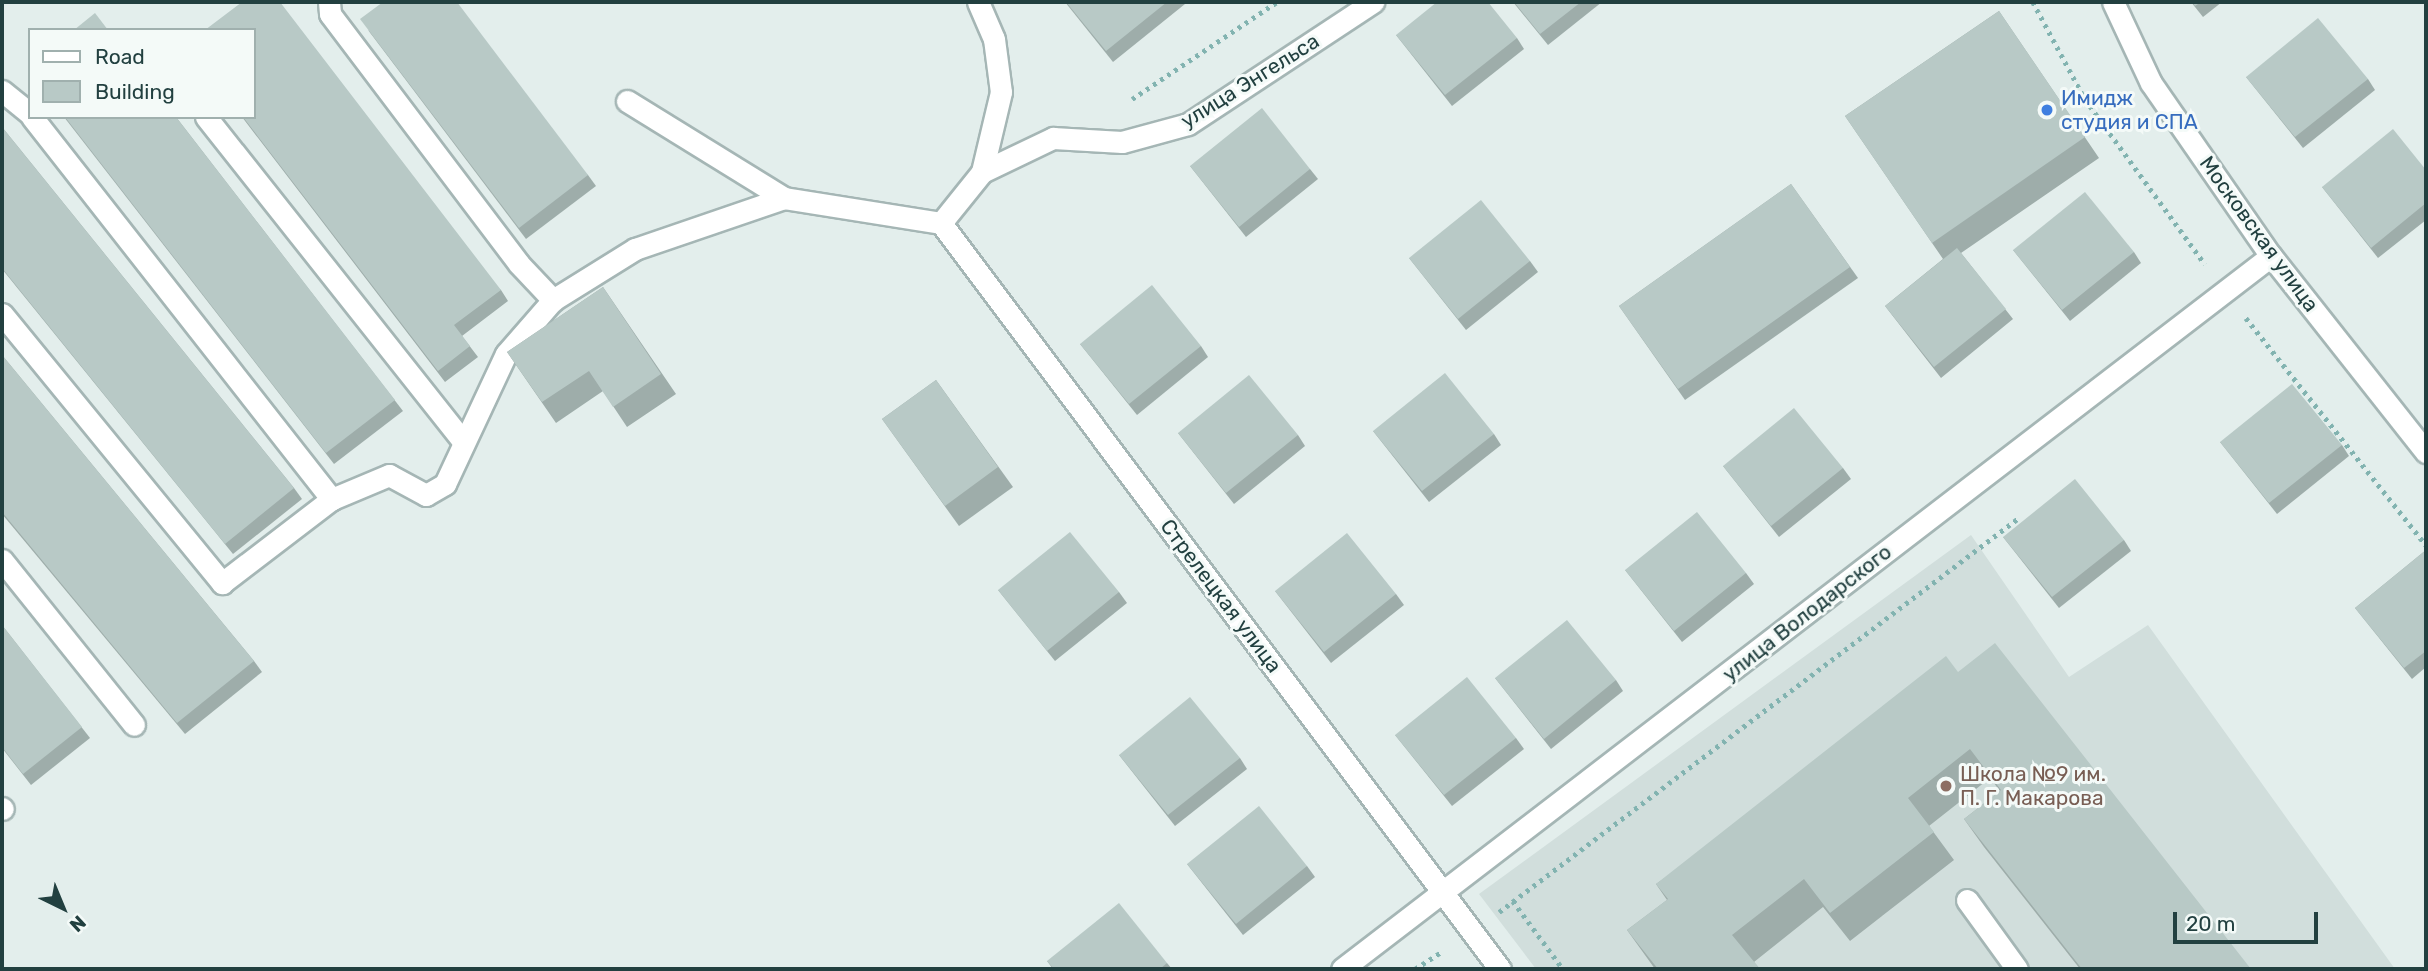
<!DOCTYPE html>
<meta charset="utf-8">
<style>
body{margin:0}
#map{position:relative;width:2428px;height:971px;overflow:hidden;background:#e3eeec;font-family:Rubik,sans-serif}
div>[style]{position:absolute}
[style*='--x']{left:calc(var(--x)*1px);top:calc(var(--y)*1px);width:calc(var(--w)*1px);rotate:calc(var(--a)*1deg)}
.built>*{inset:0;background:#d1dedc}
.path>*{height:4.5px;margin-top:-2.25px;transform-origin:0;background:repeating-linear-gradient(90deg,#82b3b0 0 3.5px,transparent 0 8.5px)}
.roads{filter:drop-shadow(2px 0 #a5b6b5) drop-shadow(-2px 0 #a5b6b5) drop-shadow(0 2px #a5b6b5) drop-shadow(0 -2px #a5b6b5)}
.minor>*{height:21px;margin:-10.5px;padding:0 10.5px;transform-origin:10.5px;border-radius:10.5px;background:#fff}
.wall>*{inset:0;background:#9eadaa}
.building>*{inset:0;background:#b8c9c6}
.dots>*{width:19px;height:19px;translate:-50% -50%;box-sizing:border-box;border:4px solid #f4faf8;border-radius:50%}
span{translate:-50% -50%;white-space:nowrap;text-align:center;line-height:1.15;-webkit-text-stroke:6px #f4faf8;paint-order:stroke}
.street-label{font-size:21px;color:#224040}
.shop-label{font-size:21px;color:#366cbe}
.left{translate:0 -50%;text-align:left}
.education-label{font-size:21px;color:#785e54}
.frame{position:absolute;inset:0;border:4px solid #224040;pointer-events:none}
.legend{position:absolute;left:28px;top:28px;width:228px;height:91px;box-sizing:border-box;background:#f4faf8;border:2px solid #a0b0ae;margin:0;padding:9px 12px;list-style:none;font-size:21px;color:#224040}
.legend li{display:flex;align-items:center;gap:14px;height:35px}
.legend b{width:35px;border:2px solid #a0b0ae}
.north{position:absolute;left:28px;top:873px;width:70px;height:70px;-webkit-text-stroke:5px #f4faf8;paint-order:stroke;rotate:137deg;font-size:19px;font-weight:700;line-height:28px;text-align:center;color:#224040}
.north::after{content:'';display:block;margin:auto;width:24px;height:32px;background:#224040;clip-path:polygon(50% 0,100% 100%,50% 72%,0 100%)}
.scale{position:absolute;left:2173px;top:912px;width:145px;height:32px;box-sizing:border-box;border:4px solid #224040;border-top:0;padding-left:9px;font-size:21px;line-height:24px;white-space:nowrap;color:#224040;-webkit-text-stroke:5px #f4faf8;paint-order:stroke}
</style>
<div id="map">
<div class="built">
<i style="clip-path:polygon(1971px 535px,2069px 677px,2148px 625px,2395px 969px,1536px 969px,1479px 894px)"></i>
</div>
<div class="path">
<i style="--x:2033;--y:2;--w:110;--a:61.8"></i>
<i style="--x:2085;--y:99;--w:204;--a:54"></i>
<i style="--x:1132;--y:99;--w:174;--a:-33.8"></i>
<i style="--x:2246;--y:318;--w:290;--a:51.6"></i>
<i style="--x:1513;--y:901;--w:84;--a:53.7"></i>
<i style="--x:1499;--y:912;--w:654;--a:-37.17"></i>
<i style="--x:1415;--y:969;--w:33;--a:-33"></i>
</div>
<div class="roads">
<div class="minor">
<i style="--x:329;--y:2;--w:12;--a:85"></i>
<i style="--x:330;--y:14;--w:313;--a:52.9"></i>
<i style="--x:519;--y:264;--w:50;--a:46.6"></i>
<i style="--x:978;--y:2;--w:40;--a:66.6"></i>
<i style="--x:994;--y:39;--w:53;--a:82.5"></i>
<i style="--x:1001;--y:92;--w:82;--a:103.4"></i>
<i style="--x:2113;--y:2;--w:89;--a:64.9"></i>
<i style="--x:2151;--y:83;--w:211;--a:55.3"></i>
<i style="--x:2271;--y:256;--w:250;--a:51.7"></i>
<i style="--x:2;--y:91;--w:36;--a:39"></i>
<i style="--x:627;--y:101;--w:185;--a:31.7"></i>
<i style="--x:784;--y:198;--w:159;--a:9"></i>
<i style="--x:32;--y:117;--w:486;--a:51.9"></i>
<i style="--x:206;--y:117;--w:414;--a:51.6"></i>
<i style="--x:941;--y:223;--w:932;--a:53.15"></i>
<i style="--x:941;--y:223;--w:65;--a:-51.2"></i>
<i style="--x:982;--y:172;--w:79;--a:-25.6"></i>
<i style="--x:1053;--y:138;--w:69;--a:3.3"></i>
<i style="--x:1122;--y:142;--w:68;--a:-15.3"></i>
<i style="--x:1188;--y:124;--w:222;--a:-33.4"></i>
<i style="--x:2;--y:314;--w:348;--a:50.7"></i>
<i style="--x:222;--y:583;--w:138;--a:-37.4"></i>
<i style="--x:332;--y:499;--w:62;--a:-22.8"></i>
<i style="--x:389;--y:475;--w:42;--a:28.4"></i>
<i style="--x:426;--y:495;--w:22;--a:-30"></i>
<i style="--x:445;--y:484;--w:144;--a:-64.9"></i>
<i style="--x:506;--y:354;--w:72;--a:-49"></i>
<i style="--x:553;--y:300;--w:97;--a:-31.9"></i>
<i style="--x:635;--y:249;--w:157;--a:-18.9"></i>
<i style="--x:2;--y:560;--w:211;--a:51.3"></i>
<i style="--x:2;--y:808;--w:1;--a:45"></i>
<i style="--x:1967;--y:900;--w:85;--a:54.1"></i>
<i style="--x:1342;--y:969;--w:1171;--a:-37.51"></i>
</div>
</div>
<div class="wall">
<i style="clip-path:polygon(1065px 2px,1183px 2px,1185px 4px,1113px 62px)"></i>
<i style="clip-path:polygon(1513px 2px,1602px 2px,1548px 45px)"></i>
<i style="clip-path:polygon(2191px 2px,2222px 2px,2203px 17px)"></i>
<i style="clip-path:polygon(1999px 11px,2099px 158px,1961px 253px,2013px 319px,1941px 378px,1885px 306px,1943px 259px,1845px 116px)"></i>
<i style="clip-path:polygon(368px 30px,588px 175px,596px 186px,526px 239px)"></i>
<i style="clip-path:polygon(1396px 35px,1517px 38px,1524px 49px,1452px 106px)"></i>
<i style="clip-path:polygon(2246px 77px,2368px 79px,2375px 90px,2303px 148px)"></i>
<i style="clip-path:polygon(64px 117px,176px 117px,403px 411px,334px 464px)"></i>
<i style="clip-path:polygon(242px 117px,254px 117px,501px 290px,508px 301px,462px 336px,478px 357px,445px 382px)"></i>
<i style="clip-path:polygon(2px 127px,294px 488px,302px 499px,233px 554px,2px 269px)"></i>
<i style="clip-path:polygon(1190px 166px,1310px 169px,1318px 179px,1246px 237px)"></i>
<i style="clip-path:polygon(2426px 170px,2426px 220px,2378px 258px,2322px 187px)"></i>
<i style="clip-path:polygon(1791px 184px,1858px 278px,1685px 400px,1619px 306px)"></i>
<i style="clip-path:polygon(2013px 250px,2134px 252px,2141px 263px,2070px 321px)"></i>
<i style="clip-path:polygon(1409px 258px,1530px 261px,1538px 272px,1466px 330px)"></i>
<i style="clip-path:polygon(603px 287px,676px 394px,627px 427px,603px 391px,556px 423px,507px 352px)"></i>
<i style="clip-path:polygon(1080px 344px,1201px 346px,1208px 357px,1137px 415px)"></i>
<i style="clip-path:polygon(2px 355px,254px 661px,262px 672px,185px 734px,2px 514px)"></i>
<i style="clip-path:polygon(936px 380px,1013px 487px,959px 526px,882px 419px)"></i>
<i style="clip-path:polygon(1373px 431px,1494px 434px,1501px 445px,1429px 502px)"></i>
<i style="clip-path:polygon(1178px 433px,1298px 435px,1305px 446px,1234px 504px)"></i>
<i style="clip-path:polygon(2220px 442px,2342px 445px,2349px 456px,2277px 514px)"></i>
<i style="clip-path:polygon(1723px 466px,1843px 468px,1851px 479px,1779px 537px)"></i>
<i style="clip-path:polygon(2003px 537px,2124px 540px,2131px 551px,2059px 608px)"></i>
<i style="clip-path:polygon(2426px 550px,2426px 667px,2412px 679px,2355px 608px)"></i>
<i style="clip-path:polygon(1625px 570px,1746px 573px,1754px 584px,1682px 642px)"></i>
<i style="clip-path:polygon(998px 590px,1119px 592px,1127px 603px,1055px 661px)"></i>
<i style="clip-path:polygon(1275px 591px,1396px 594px,1404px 605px,1331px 663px)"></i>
<i style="clip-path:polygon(2px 625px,90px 738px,31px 785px,2px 748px)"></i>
<i style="clip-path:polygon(1958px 672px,2251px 969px,2080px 969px,1984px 847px,1964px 819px,2000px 791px,1990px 778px,1929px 826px,1954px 860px,1850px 941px,1823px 907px,1754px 962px,1760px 969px,1655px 969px,1627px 930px,1667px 900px,1656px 884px)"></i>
<i style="clip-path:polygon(1495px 678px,1616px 680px,1623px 691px,1551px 749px)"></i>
<i style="clip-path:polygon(1395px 735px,1516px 738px,1524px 749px,1452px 806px)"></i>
<i style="clip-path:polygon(1119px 755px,1240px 758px,1247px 769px,1175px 826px)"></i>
<i style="clip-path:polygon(1187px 864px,1307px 866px,1315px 877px,1243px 935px)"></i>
<i style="clip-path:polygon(1047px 961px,1167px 963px,1172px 969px,1053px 969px)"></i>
</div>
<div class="building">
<i style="clip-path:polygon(242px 2px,280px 2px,501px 290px,454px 325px,470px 346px,438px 371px,243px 117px,254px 117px,254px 30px,205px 30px)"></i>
<i style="clip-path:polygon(383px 2px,457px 2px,588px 175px,519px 228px,360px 19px)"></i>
<i style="clip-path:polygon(1066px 2px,1167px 2px,1106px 51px)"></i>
<i style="clip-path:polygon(1437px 2px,1488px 2px,1517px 38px,1445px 95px,1396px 35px)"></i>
<i style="clip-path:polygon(1514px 2px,1581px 2px,1540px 34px)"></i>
<i style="clip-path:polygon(2192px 2px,2201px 2px,2195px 6px)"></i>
<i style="clip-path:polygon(1999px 11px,2085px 137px,1932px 243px,1845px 116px)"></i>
<i style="clip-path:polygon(95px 13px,108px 30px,74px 30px)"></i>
<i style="clip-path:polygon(2318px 18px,2368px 79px,2295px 137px,2246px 77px)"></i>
<i style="clip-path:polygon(1262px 108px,1310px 169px,1239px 227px,1190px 166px)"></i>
<i style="clip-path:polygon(65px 117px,176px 117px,395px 400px,326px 453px)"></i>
<i style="clip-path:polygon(2px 127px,294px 488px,225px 544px,2px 268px)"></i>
<i style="clip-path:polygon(2393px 129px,2426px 170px,2426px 203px,2371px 248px,2322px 187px)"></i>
<i style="clip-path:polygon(1791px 184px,1850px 267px,1678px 389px,1619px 306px)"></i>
<i style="clip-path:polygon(2085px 192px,2134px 252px,2062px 310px,2013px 250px)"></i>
<i style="clip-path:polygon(1481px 200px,1530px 261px,1458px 319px,1409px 258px)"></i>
<i style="clip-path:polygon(1957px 248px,2006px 309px,1934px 367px,1885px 306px)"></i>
<i style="clip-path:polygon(1152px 285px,1201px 346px,1129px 404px,1080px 344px)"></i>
<i style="clip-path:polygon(603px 287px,661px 374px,613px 407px,589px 371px,542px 402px,507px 352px)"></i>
<i style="clip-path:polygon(2px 355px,254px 661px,177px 723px,2px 512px)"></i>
<i style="clip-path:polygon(1445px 373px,1494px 434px,1422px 491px,1373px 431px)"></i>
<i style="clip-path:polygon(1249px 375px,1298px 435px,1226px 493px,1178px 433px)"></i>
<i style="clip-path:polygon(936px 380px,998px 467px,945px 506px,882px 419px)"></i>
<i style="clip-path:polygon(2292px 384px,2342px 445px,2269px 503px,2220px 442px)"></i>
<i style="clip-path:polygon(1794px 408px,1843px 468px,1771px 526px,1723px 466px)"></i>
<i style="clip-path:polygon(2075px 479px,2124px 540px,2052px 597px,2003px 537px)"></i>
<i style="clip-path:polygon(1697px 512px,1746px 573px,1674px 631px,1625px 570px)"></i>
<i style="clip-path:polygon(1070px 532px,1119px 592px,1047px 651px,998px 590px)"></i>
<i style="clip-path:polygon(1347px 533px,1396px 594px,1324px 652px,1275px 591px)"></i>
<i style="clip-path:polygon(2426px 550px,2426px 651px,2404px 668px,2355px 608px)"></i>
<i style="clip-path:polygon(1567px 620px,1616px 680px,1544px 739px,1495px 678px)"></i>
<i style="clip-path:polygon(2px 625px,82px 727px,23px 774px,2px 747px)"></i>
<i style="clip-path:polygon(1995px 643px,2251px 969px,2082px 969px,1964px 819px,2001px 790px,1970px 749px,1908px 798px,1934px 832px,1830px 913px,1804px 879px,1732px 935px,1760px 969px,1658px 969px,1627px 930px,1668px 899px,1656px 884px,1946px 656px,1958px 672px)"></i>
<i style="clip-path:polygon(1467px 677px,1516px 738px,1444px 795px,1395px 735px)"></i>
<i style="clip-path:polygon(1190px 697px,1240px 758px,1168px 815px,1119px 755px)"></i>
<i style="clip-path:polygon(1259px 806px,1307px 866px,1236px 924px,1187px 864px)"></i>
<i style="clip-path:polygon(1119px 903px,1167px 963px,1160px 969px,1054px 969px,1047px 961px)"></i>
</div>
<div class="dots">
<i style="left:2047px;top:110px;background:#3f7fe0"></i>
<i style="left:1946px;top:786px;background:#8d6e63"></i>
</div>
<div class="street-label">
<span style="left:1250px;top:81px;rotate:-32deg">улица Энгельса</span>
<span style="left:2259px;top:234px;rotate:54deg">Московская улица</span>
<span style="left:1221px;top:596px;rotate:53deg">Стрелецкая улица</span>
<span style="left:1807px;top:613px;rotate:-38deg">улица Володарского</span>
</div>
<div class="shop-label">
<span class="left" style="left:2061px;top:110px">Имидж<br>студия и СПА</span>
</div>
<div class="education-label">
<span class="left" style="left:1960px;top:786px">Школа №9 им.<br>П. Г. Макарова</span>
</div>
<div class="frame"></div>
<ul class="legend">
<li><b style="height:9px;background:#fff"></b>Road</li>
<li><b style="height:19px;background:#b8c9c6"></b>Building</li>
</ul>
<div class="north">N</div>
<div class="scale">20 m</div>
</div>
